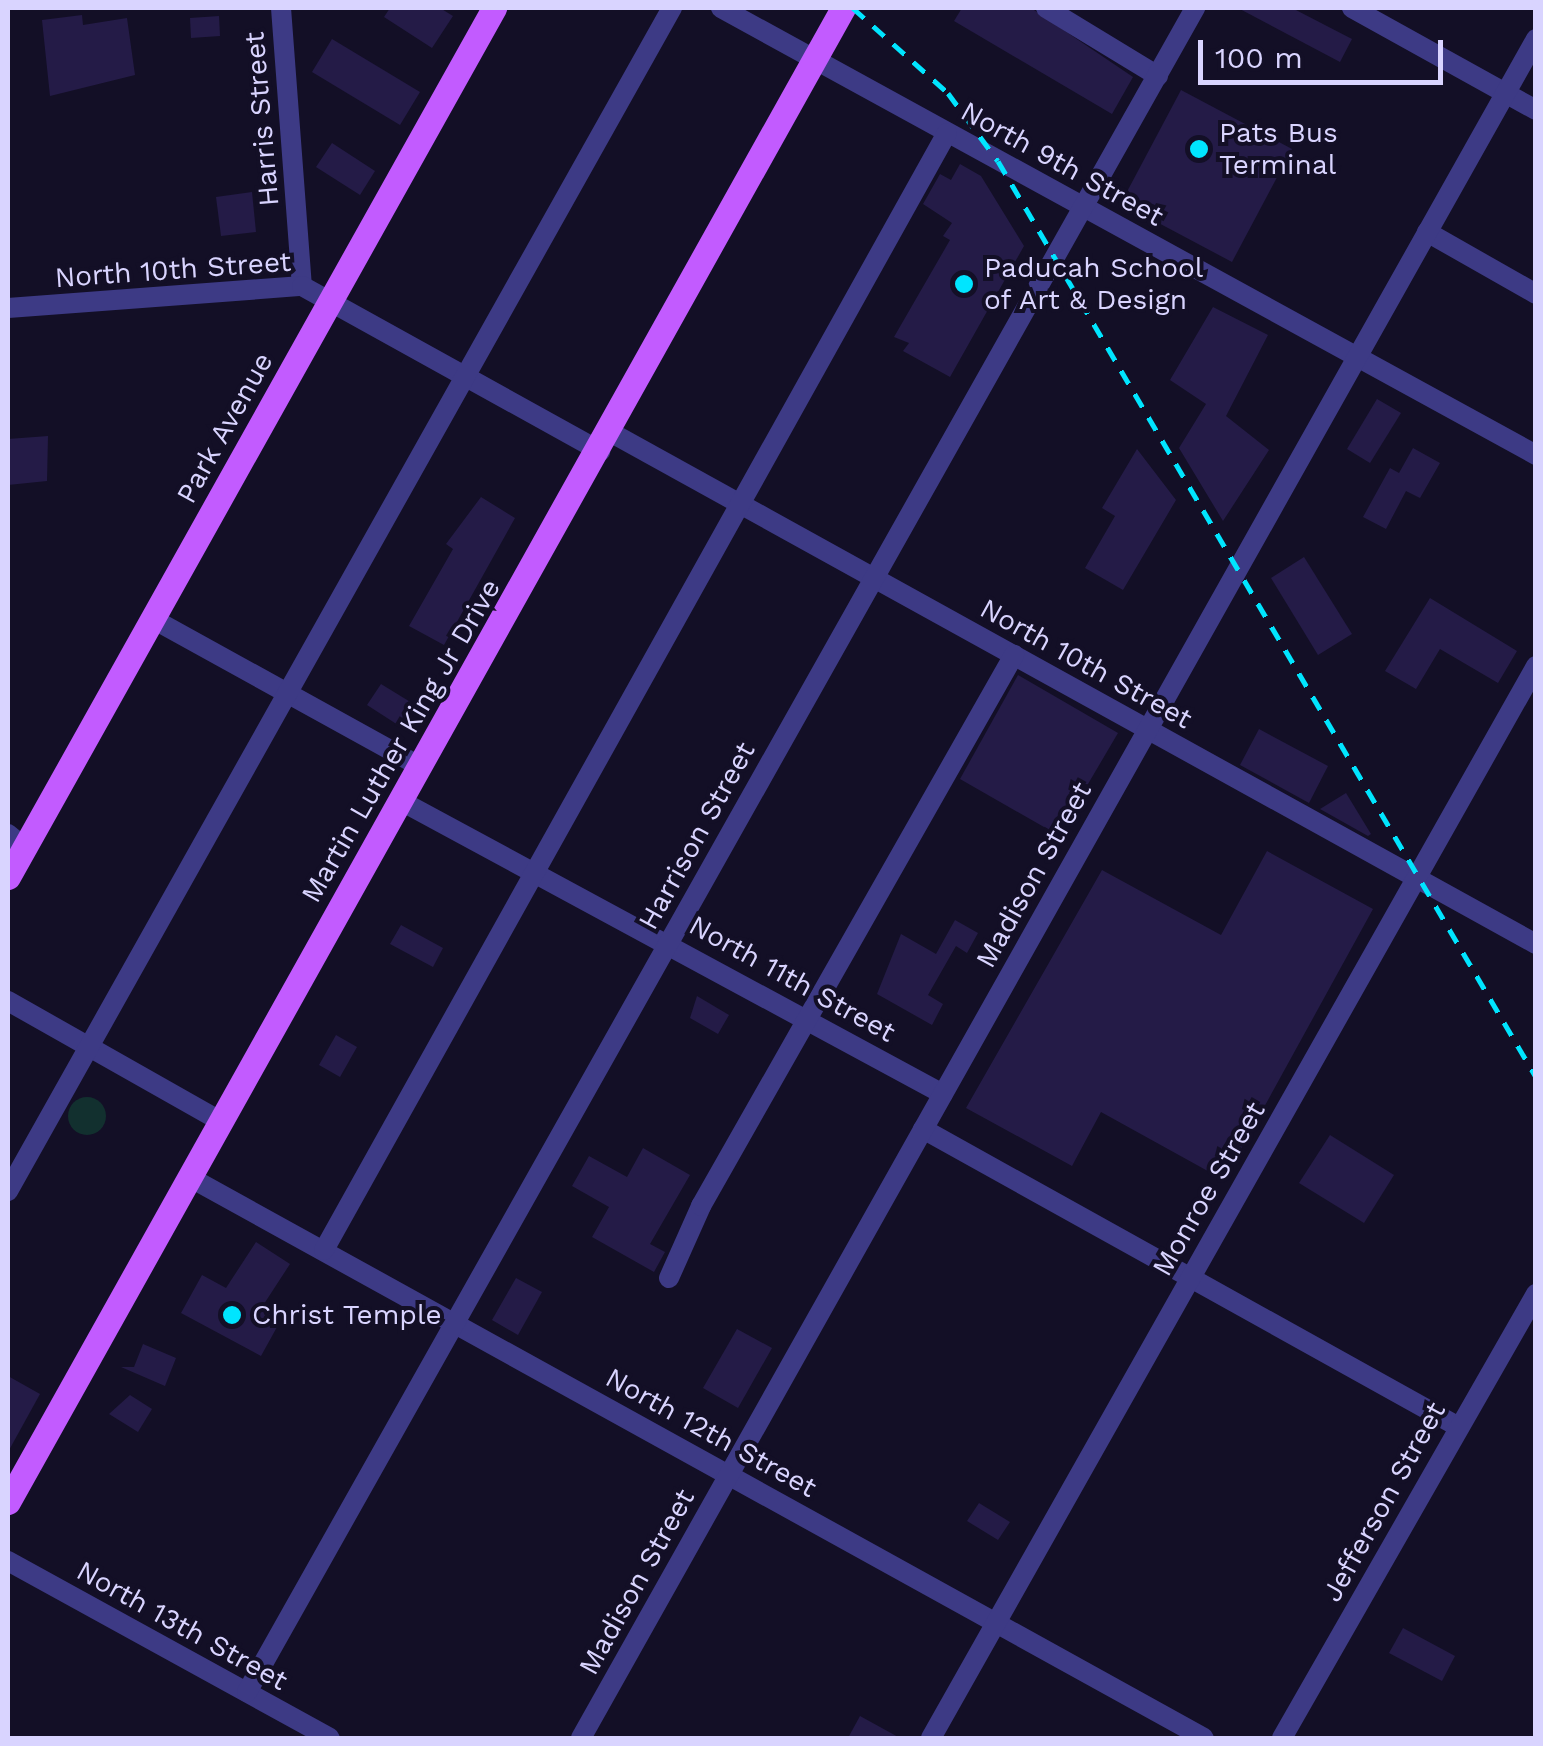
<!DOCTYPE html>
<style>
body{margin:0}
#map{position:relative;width:1543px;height:1746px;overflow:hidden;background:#130f26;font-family:"Work Sans",sans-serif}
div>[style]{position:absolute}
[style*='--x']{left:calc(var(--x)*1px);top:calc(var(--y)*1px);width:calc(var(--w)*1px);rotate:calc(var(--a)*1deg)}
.green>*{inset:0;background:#12302f}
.round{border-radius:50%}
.building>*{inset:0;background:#241b47}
.minor>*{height:20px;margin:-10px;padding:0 10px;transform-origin:10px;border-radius:10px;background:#3d3a85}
.major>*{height:25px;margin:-12.5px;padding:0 12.5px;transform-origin:12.5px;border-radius:12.5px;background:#c25bff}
.rail>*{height:5px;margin-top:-2.5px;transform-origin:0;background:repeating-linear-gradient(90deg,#00e5ff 0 15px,transparent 0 27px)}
.dots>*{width:28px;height:28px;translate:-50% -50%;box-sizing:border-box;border:5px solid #130f26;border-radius:50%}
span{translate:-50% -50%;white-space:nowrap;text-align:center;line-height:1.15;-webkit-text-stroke:8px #130f26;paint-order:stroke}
.street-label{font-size:28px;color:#d9d4ff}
.poi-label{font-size:28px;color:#d9d4ff}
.left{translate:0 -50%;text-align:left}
.frame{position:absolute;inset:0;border:10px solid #d9d4ff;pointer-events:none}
.scale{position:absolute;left:1198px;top:40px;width:245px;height:45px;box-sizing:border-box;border:5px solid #d9d4ff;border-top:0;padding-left:12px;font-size:30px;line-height:35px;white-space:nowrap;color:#d9d4ff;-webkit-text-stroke:8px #130f26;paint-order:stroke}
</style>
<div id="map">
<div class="green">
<i class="round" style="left:68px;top:1097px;width:38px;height:38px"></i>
</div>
<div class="building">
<i style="clip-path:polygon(390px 8px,440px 8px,453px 16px,432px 48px,384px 17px)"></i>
<i style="clip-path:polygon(962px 8px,1031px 8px,1133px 77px,1112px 114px,954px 21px)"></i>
<i style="clip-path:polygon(1238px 8px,1292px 8px,1352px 39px,1340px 62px)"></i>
<i style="clip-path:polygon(82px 15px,83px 25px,127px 18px,135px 75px,50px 96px,42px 20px)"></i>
<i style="clip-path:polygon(219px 16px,220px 36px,191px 38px,190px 18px)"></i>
<i style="clip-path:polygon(332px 39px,420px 92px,400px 125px,312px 72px)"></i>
<i style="clip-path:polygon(1181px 90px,1292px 149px,1232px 262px,1121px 203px)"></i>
<i style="clip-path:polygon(332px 143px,375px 171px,360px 195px,316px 167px)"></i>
<i style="clip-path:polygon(960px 164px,981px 176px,1024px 246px,950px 377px,903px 351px,909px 343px,894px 337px,950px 240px,943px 236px,952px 223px,923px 204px,940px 174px,951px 180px)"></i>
<i style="clip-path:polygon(252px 192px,256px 232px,221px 236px,216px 197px)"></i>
<i style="clip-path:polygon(1213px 307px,1268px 335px,1226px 416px,1269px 450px,1223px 521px,1179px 448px,1206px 404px,1170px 380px)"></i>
<i style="clip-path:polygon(1377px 399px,1401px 413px,1370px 463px,1347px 449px)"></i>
<i style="clip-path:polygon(48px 436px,47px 481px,8px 485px,8px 439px)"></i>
<i style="clip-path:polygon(1413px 448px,1440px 463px,1420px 498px,1406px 491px,1386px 529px,1363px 517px,1390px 468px,1399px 473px)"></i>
<i style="clip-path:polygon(1137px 449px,1176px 500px,1123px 590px,1085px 568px,1115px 516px,1102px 508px)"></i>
<i style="clip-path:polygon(481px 497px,515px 518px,444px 645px,409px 626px,453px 549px,446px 544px)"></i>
<i style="clip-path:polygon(1304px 557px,1352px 634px,1318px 655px,1271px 578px)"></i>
<i style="clip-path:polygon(1430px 598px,1517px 651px,1498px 683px,1440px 649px,1416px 689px,1385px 671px)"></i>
<i style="clip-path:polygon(1018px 675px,1118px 733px,1058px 835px,960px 779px)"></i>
<i style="clip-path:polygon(381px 684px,412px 703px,398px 725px,367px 705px)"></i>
<i style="clip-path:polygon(1259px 729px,1328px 766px,1309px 803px,1240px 765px)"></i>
<i style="clip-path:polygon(1346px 793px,1371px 834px,1368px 836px,1320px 809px)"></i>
<i style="clip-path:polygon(1267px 851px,1373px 909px,1224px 1180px,1101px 1112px,1072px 1166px,966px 1108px,1102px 870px,1221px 935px)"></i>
<i style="clip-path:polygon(955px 920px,978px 933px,967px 953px,956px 946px,928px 995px,943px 1004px,932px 1025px,877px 994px,901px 934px,936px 954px)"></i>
<i style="clip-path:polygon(401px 925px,443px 948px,433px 967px,390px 944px)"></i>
<i style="clip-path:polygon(697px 996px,729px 1015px,718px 1034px,690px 1018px)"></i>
<i style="clip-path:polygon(336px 1035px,357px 1047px,340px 1077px,319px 1065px)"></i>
<i style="clip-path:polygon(1330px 1135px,1394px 1175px,1364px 1223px,1299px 1183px)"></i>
<i style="clip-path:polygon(643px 1148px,690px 1175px,650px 1244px,665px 1252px,654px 1272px,592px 1237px,609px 1207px,572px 1186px,589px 1156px,627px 1177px)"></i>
<i style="clip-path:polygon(256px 1242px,290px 1264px,262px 1307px,282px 1318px,261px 1356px,181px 1313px,202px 1275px,226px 1288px)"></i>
<i style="clip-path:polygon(516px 1278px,542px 1292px,518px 1335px,492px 1320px)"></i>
<i style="clip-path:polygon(737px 1329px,772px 1348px,738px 1408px,703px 1388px)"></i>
<i style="clip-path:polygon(143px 1344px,176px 1358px,165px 1386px,121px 1367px,134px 1367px)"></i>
<i style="clip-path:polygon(8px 1376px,40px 1394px,8px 1452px)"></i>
<i style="clip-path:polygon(130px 1395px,152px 1409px,138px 1432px,109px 1414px)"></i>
<i style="clip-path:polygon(979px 1503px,1010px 1522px,998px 1540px,967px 1521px)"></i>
<i style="clip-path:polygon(1403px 1628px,1455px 1656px,1442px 1681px,1389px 1653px)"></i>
<i style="clip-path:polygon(860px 1716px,900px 1738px,848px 1738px)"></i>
</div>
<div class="minor">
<i style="--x:281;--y:8;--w:279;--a:85.7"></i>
<i style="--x:721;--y:8;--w:930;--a:28.74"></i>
<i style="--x:1046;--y:8;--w:131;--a:31.3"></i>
<i style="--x:1352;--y:8;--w:210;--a:29"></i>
<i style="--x:1427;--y:232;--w:125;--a:29.6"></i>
<i style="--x:8;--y:308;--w:295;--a:-4.3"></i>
<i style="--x:302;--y:286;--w:341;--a:29"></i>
<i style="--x:610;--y:432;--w:1058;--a:28.94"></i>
<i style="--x:153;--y:619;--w:306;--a:28.9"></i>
<i style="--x:401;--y:801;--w:616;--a:28.4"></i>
<i style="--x:8;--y:834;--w:21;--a:39"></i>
<i style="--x:8;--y:1001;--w:246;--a:29.5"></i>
<i style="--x:923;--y:1129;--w:611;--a:29.08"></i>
<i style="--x:191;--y:1178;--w:1157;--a:28.93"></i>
<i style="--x:8;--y:1191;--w:1357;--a:-60.7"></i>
<i style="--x:324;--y:1250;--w:1279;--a:-60.85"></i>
<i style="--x:669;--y:1278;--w:79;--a:-66"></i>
<i style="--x:701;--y:1206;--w:634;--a:-60.4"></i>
<i style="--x:8;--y:1561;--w:367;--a:28.8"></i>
<i style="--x:247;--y:1692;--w:1933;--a:-60.62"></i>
<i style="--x:581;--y:1738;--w:1949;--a:-60.66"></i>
<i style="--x:931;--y:1738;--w:1231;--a:-60.56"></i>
<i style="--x:1282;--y:1738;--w:512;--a:-60.23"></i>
</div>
<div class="major">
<i style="--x:8;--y:877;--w:996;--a:-60.78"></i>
<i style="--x:8;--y:1502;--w:1712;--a:-60.8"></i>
</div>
<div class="rail">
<i style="--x:853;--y:8;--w:127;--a:41.8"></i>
<i style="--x:948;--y:93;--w:84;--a:53.7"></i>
<i style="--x:998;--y:161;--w:1062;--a:59.57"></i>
</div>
<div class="dots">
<i style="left:1199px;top:149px;background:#00e5ff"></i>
<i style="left:964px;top:284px;background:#00e5ff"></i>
<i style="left:232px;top:1315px;background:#00e5ff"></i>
</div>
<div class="street-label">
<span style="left:262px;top:119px;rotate:-95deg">Harris Street</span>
<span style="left:1062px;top:164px;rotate:29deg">North 9th Street</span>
<span style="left:173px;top:270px;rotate:-4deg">North 10th Street</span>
<span style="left:225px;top:428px;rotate:-61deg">Park Avenue</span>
<span style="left:1086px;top:664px;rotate:29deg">North 10th Street</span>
<span style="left:401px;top:741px;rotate:-60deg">Martin Luther King Jr Drive</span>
<span style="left:697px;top:836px;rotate:-61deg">Harrison Street</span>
<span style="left:1034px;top:875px;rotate:-61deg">Madison Street</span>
<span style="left:792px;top:979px;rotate:29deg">North 11th Street</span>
<span style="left:1209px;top:1189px;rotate:-60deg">Monroe Street</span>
<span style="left:711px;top:1433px;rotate:29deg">North 12th Street</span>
<span style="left:1384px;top:1502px;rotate:-61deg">Jefferson Street</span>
<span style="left:637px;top:1582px;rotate:-61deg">Madison Street</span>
<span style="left:182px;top:1626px;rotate:29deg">North 13th Street</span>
</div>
<div class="poi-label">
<span class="left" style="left:1219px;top:149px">Pats Bus<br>Terminal</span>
<span class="left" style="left:984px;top:284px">Paducah School<br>of Art &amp; Design</span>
<span class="left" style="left:252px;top:1315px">Christ Temple</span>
</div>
<div class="frame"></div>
<div class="scale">100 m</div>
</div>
